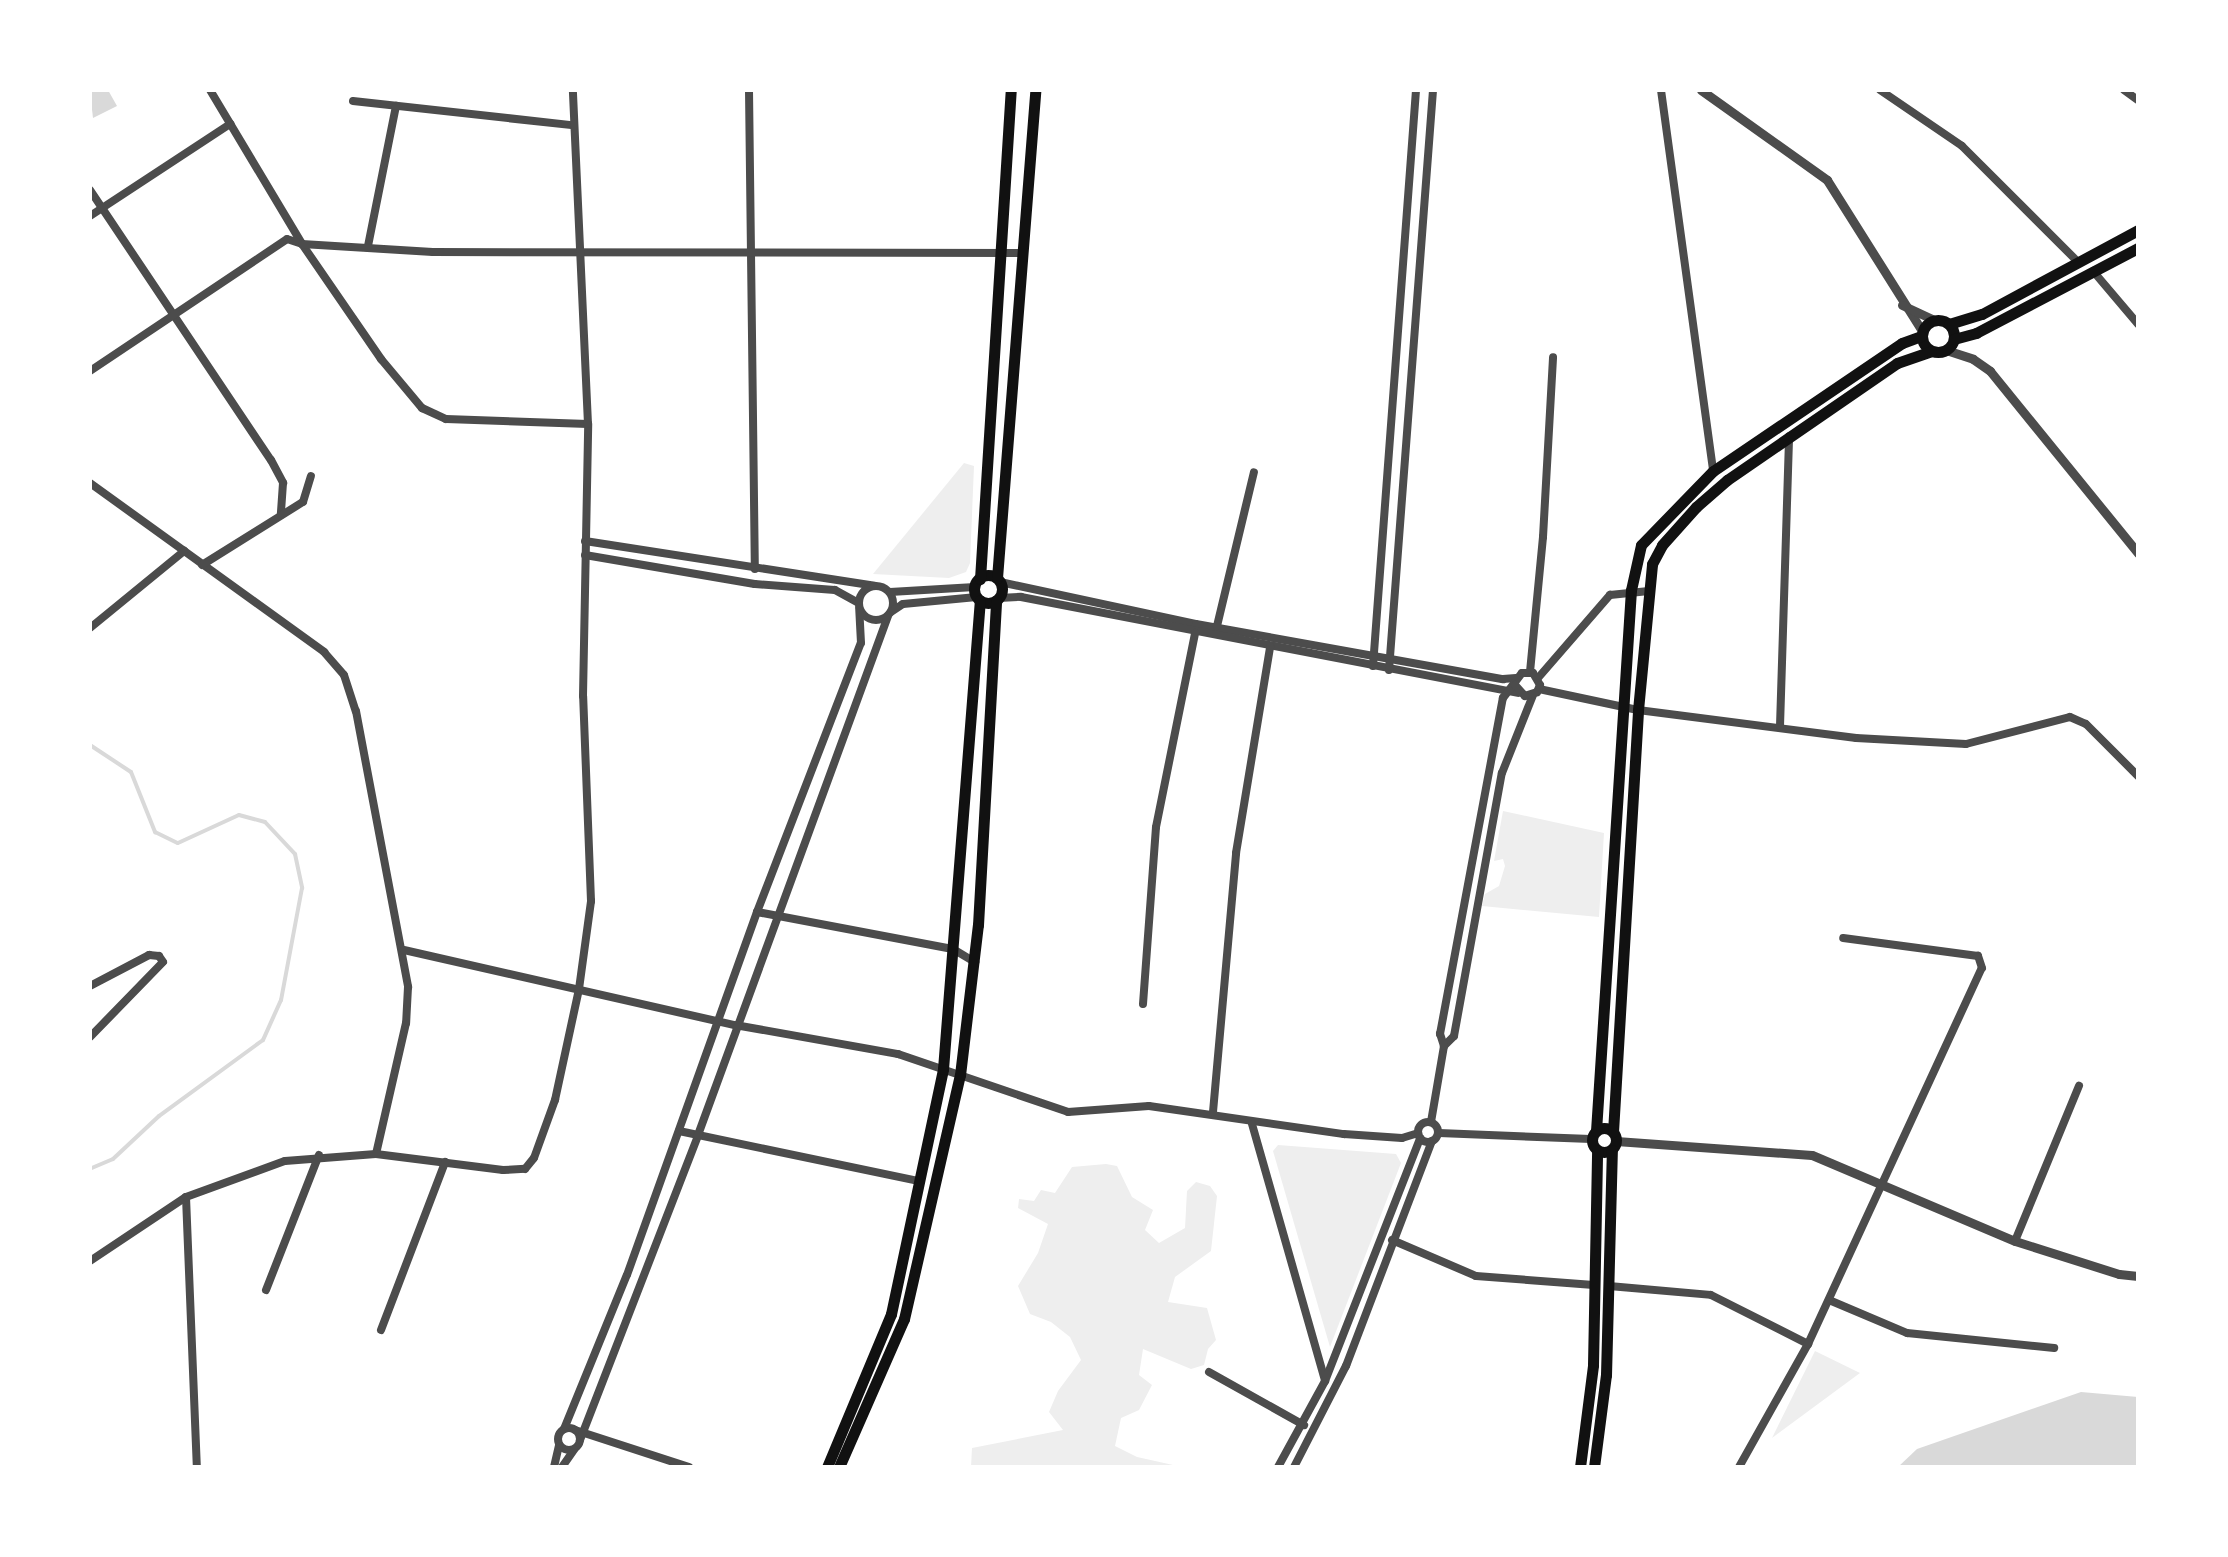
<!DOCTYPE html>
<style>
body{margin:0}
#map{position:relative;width:2228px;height:1557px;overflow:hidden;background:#fff;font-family:Overpass,sans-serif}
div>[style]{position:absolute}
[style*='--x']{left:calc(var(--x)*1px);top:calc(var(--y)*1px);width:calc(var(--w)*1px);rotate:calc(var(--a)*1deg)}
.green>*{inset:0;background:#eee}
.water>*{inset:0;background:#d9d9d9}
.stream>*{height:4px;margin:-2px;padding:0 2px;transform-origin:2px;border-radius:2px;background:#d9d9d9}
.minor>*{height:8px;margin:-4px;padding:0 4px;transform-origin:4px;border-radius:4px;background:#4c4c4c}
.minor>.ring{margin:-4px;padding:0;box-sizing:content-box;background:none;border:8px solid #4c4c4c;border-radius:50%}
.tertiary>*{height:9px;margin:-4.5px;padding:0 4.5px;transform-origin:4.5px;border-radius:4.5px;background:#4c4c4c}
.primary>*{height:11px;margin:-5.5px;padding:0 5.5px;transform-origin:5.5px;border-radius:5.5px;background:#111}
.primary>.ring{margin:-5.5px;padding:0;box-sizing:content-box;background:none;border:11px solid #111;border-radius:50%}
span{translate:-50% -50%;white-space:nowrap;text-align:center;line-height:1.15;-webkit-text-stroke:8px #fff;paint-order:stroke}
.frame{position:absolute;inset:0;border:92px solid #fff;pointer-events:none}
</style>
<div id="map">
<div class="green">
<i style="clip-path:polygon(964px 463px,974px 466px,970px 563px,966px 572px,949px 578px,873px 574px)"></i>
<i style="clip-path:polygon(1503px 811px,1604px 833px,1599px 917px,1482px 906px,1485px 894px,1499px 886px,1505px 866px,1503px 859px,1494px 861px)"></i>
<i style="clip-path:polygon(1278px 1145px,1396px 1154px,1401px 1163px,1330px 1347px,1273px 1151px)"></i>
<i style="clip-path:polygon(1106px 1164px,1117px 1166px,1132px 1197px,1153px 1210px,1145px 1230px,1159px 1243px,1185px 1228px,1187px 1191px,1196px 1182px,1210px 1186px,1217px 1196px,1211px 1251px,1175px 1277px,1168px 1302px,1207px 1308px,1216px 1340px,1208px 1349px,1204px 1365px,1191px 1369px,1143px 1349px,1139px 1375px,1152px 1385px,1139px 1410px,1121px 1418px,1115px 1446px,1137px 1457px,1182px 1467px,971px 1467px,972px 1448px,1063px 1430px,1049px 1412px,1058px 1391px,1081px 1360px,1070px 1337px,1051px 1322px,1030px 1314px,1018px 1286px,1038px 1253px,1048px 1224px,1018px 1208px,1019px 1199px,1034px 1201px,1041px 1190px,1055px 1193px,1072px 1167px)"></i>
<i style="clip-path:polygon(1815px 1351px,1860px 1373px,1772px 1438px)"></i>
</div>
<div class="water">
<i style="clip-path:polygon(94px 90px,108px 90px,117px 106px,93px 118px,90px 92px)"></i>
<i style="clip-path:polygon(2081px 1392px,2138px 1397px,2138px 1467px,1898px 1467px,1917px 1449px)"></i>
</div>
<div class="stream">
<i style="--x:90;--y:745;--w:49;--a:33.4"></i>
<i style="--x:131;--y:772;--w:65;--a:68.2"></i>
<i style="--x:155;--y:832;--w:25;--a:26"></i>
<i style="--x:178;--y:843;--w:67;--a:-24.7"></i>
<i style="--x:239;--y:815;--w:27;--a:15"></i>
<i style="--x:265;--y:822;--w:44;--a:46.8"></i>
<i style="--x:295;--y:854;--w:35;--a:78"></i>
<i style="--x:302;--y:888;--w:114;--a:100.6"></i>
<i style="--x:281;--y:1000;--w:44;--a:114.2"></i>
<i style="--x:263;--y:1040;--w:129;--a:143.8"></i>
<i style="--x:159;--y:1116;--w:63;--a:136.9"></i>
<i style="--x:113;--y:1159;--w:25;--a:157"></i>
</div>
<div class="minor">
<i style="--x:210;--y:90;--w:179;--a:59.1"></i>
<i style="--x:302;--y:244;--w:140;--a:55.5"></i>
<i style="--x:381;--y:359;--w:64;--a:50.1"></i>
<i style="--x:422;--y:408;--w:26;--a:25"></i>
<i style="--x:446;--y:419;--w:142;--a:2"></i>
<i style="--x:749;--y:90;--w:479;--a:89.3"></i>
<i style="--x:1661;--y:90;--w:385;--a:82.2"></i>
<i style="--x:1880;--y:90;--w:99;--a:34.3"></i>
<i style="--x:1962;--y:146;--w:164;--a:45"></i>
<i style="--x:2124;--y:90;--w:17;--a:36"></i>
<i style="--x:353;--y:101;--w:220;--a:6.3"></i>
<i style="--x:90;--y:190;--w:325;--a:56.2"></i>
<i style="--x:271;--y:460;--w:26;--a:62"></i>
<i style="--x:283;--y:483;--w:32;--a:94"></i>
<i style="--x:90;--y:216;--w:168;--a:-33.3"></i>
<i style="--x:368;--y:246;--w:143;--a:-78.7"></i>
<i style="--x:2093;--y:271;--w:70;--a:49.7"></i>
<i style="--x:90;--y:371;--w:237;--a:-33.8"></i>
<i style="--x:287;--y:239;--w:16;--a:18"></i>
<i style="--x:302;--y:244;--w:131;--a:3.5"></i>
<i style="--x:433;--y:252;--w:591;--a:0.1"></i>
<i style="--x:90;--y:483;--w:289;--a:35.8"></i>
<i style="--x:324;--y:652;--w:30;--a:49"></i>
<i style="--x:344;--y:675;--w:38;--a:72"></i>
<i style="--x:356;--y:711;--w:281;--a:79.3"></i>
<i style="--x:408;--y:987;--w:36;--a:93"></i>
<i style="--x:406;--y:1023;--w:134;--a:102.9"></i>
<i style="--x:585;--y:541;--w:293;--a:8.8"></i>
<i style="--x:585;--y:555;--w:172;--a:9.7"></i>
<i style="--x:755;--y:584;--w:80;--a:4.3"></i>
<i style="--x:835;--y:590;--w:26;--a:29"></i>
<i style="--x:202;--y:565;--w:119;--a:-32"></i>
<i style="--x:303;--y:502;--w:27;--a:-73"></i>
<i style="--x:1000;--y:582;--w:200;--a:12.1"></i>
<i style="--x:1196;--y:624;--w:312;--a:10.2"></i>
<i style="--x:1503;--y:679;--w:13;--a:-4"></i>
<i class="ring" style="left:859px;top:586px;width:26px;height:26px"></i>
<i style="--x:890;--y:592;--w:85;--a:-3.4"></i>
<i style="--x:999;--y:598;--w:22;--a:-3"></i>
<i style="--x:1021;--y:597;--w:506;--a:10.93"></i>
<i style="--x:891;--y:612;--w:14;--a:-34"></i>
<i style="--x:903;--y:604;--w:74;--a:-5.4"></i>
<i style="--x:1217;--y:626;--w:158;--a:-76.5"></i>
<i style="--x:90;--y:628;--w:122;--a:-39.3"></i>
<i style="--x:1373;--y:666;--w:578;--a:-85.73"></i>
<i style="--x:1389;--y:670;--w:582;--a:-85.66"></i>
<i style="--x:1530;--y:672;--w:136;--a:-84.5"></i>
<i style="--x:1543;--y:537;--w:180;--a:-86.8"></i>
<i style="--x:1538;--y:678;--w:110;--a:-49.1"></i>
<i style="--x:1610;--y:595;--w:39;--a:-6"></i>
<i style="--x:1539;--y:689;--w:101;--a:12"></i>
<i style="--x:1638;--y:710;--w:220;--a:7.3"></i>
<i style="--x:1856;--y:738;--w:110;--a:3.1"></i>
<i style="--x:1966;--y:744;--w:107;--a:-14.6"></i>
<i style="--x:2070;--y:717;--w:17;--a:24"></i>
<i style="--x:2086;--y:724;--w:74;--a:45"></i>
<i style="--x:1780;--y:726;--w:290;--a:-88.2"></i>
<i style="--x:757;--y:912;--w:199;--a:10.7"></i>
<i style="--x:953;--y:949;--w:26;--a:31"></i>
<i style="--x:404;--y:950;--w:339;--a:12.8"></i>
<i style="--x:735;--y:1025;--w:166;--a:10.1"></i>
<i style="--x:898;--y:1054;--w:180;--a:18.8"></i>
<i style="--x:1068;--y:1112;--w:81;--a:-4.2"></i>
<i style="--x:1149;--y:1106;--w:197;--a:8.2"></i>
<i style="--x:1344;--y:1134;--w:58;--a:3.9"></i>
<i style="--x:1402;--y:1138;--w:17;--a:-17"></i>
<i style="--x:90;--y:986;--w:67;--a:-27.7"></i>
<i style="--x:149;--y:955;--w:10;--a:6"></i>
<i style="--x:159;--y:956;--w:7;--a:56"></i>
<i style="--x:163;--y:962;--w:105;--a:134.2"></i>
<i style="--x:1143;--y:1004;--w:177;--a:-85.8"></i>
<i style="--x:1156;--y:827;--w:198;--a:-78.6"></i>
<i style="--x:1444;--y:1046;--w:14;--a:-45"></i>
<i style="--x:1454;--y:1036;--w:267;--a:-79.7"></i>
<i style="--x:1502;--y:773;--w:84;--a:-68.3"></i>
<i style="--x:1213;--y:1112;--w:260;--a:-84.9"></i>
<i style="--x:1236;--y:853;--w:209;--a:-80.6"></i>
<i class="ring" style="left:1418px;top:1122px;width:12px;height:12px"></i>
<i style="--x:1431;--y:1122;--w:77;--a:-80.3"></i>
<i style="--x:1444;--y:1046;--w:13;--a:-108"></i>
<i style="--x:1440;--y:1034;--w:342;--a:-79.4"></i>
<i style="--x:1503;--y:698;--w:31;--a:-53"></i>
<i style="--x:1522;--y:673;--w:11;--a:0"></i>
<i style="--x:1533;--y:673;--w:14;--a:60"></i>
<i style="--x:1540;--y:685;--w:8;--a:113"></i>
<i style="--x:1537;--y:692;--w:13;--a:162"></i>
<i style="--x:1525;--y:696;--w:15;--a:-132"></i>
<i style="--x:1252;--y:1124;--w:267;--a:74.1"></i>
<i style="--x:679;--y:1131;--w:244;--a:11.8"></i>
<i style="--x:1439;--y:1133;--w:152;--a:2.3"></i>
<i style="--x:186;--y:1197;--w:270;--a:87.7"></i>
<i style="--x:1392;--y:1240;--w:91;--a:23.2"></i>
<i style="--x:1476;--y:1276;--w:118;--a:4.4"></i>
<i style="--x:2015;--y:1241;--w:168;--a:-67.6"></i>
<i style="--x:90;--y:1261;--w:115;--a:-33.7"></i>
<i style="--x:186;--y:1197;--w:105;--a:-20"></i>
<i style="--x:285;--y:1161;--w:91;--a:-4.4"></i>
<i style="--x:376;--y:1154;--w:128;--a:7.2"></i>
<i style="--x:503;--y:1170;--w:22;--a:-3"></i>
<i style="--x:525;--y:1169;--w:14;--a:-51"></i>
<i style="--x:534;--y:1158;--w:62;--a:-70.1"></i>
<i style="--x:555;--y:1100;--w:114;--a:-77.8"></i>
<i style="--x:579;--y:989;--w:89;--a:-82.2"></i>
<i style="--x:591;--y:901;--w:205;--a:-92.2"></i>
<i style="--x:583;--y:696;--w:272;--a:-88.9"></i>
<i style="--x:588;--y:424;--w:334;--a:-92.6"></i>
<i style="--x:1609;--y:1286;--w:102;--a:5"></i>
<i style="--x:1711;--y:1295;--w:109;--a:26.8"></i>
<i style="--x:266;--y:1290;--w:145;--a:-68.6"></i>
<i style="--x:1829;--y:1300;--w:85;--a:22.9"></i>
<i style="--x:1907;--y:1333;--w:148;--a:5.8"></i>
<i style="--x:381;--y:1330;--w:180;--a:-69.1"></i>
<i style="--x:1209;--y:1372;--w:109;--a:29.2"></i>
<i class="ring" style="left:558px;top:1428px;width:14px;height:14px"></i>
<i style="--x:564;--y:1429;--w:166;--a:-67.8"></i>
<i style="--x:627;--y:1275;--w:386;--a:-70.3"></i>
<i style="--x:757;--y:912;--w:288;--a:-68.9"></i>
<i style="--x:861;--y:643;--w:35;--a:-93"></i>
<i style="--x:575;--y:1430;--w:120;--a:18"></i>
<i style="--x:580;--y:1440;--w:327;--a:-68.8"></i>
<i style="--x:698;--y:1135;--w:553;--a:-69.89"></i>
<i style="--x:554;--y:1467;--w:23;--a:-77"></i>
<i style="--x:562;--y:1467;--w:21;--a:-55"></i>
<i style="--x:1278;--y:1467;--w:98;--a:-61.3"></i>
<i style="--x:1325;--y:1381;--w:261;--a:-68.6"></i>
<i style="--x:1294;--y:1467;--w:114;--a:-62.8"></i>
<i style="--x:1346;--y:1366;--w:241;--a:-69.1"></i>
<i style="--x:1739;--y:1467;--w:141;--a:-60.7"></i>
<i style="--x:1808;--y:1344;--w:414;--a:-65.2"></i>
<i style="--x:1982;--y:968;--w:13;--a:-108"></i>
<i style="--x:1978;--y:956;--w:136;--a:-172.4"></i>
</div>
<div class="tertiary">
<i style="--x:1701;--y:90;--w:155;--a:35.5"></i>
<i style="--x:1827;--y:180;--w:178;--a:57.8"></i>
<i style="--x:1902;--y:305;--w:35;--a:25"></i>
<i style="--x:1946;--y:350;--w:28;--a:18"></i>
<i style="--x:1973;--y:359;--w:21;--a:35"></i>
<i style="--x:1990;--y:371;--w:235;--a:50.9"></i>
<i style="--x:1616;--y:1141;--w:196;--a:4.1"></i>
<i style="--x:1812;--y:1155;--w:220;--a:23"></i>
<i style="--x:2015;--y:1241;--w:109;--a:17.6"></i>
<i style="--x:2119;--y:1274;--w:19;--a:6"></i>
</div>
<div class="primary">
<i class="ring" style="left:1922px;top:320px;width:21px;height:21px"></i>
<i style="--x:1949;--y:324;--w:34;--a:-17"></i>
<i style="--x:1982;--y:314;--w:177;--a:-28.3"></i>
<i style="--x:1954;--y:339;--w:23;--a:-15"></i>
<i style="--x:1976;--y:333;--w:183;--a:-27.7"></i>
<i class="ring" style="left:974px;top:575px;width:17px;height:17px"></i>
<i style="--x:997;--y:578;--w:489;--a:-85.5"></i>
<i style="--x:980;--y:579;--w:490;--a:-86.4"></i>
<i class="ring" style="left:1592px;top:1128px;width:13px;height:13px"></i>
<i style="--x:1596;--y:1131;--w:542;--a:-86.3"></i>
<i style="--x:1631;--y:590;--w:46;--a:-77.5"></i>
<i style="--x:1641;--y:545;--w:103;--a:-45.8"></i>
<i style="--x:1713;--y:471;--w:228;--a:-34.1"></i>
<i style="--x:1902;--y:343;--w:20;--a:-20"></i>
<i style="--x:1613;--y:1132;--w:423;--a:-86.6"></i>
<i style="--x:1638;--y:710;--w:147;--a:-84.5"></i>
<i style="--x:1652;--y:564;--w:21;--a:-62"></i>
<i style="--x:1662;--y:545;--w:51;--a:-48.2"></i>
<i style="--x:1696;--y:507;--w:41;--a:-41.1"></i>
<i style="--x:1727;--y:480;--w:206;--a:-34.5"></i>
<i style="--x:1897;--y:363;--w:36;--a:-19"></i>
<i style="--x:827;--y:1467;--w:166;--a:-67.3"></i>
<i style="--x:891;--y:1314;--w:250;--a:-78"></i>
<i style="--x:943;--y:1069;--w:470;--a:-85.5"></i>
<i style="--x:839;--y:1467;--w:162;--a:-66.3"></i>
<i style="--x:904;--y:1319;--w:250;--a:-77.1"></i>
<i style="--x:960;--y:1075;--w:151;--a:-83.2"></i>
<i style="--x:978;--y:925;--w:325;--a:-86.8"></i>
<i style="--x:1580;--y:1467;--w:103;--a:-82.7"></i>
<i style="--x:1593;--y:1365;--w:215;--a:-88.9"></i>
<i style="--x:1594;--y:1467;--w:93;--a:-82.6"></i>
<i style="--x:1606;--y:1375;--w:225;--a:-88.5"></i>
</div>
<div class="frame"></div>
</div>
